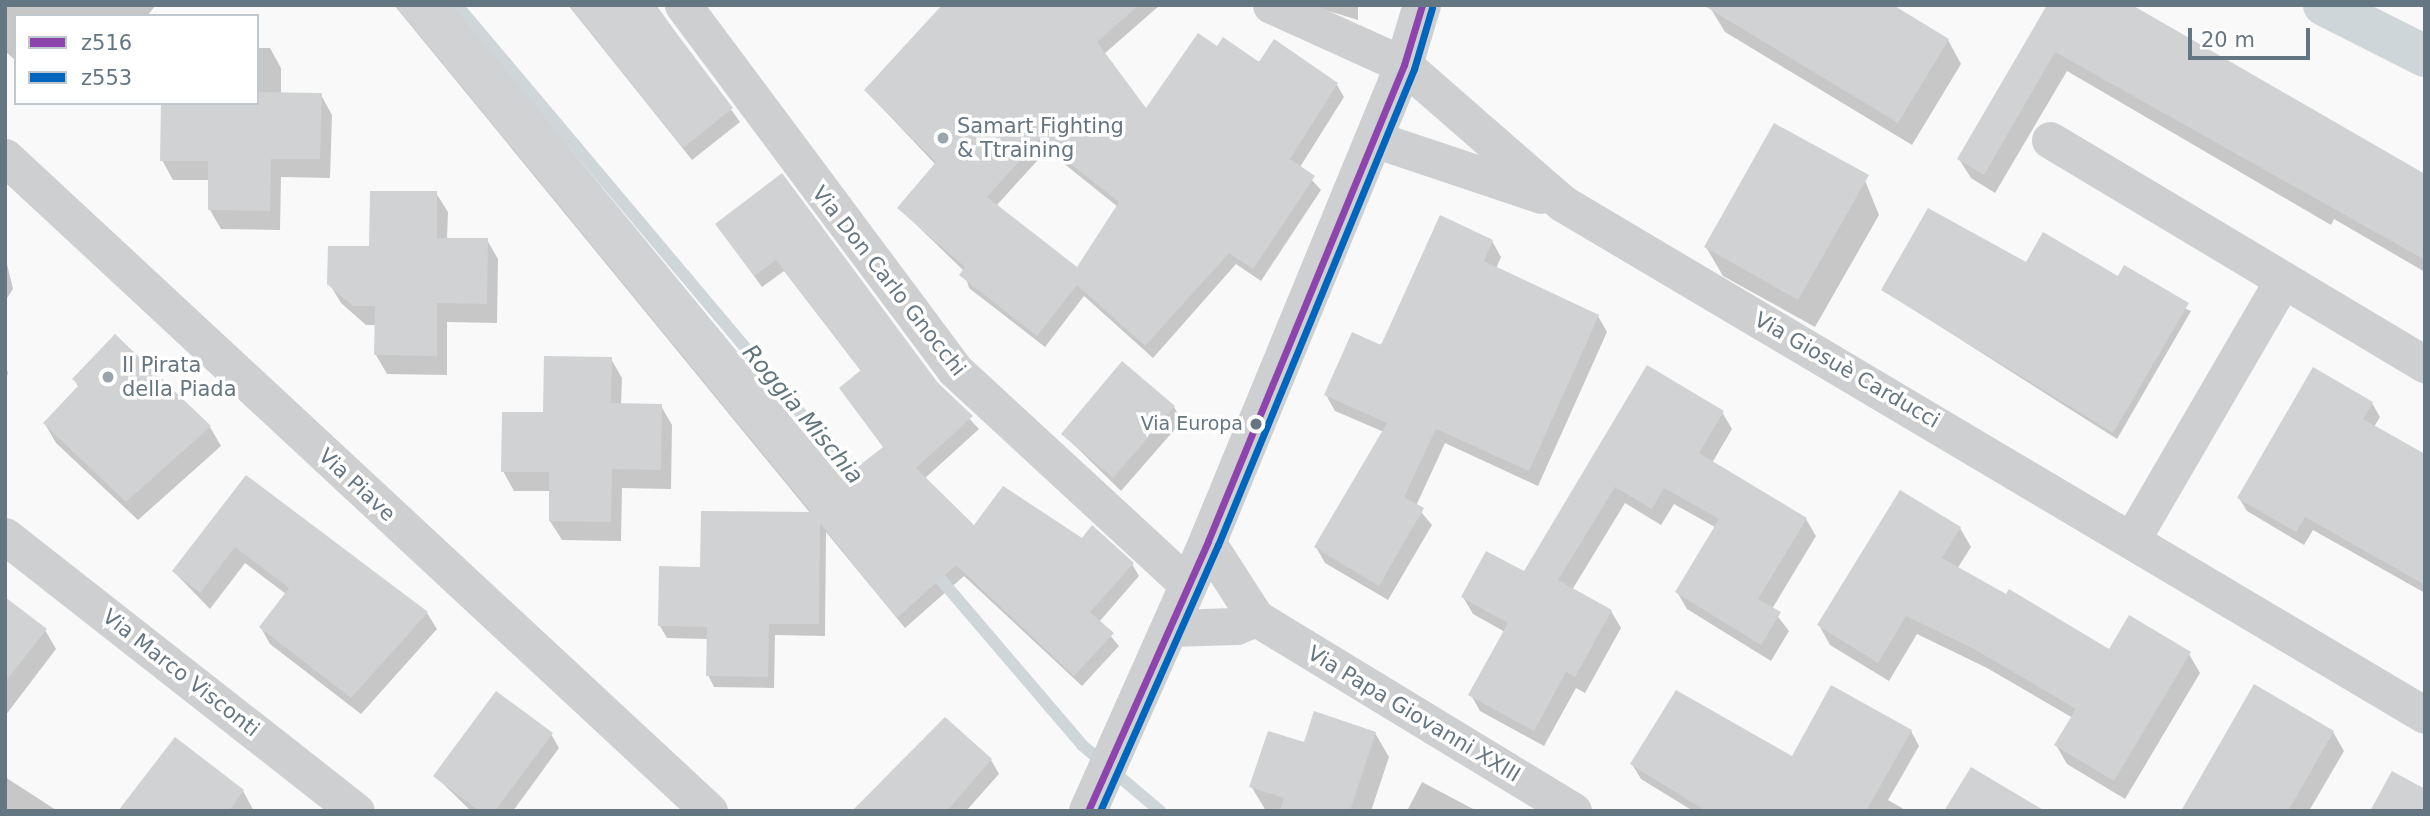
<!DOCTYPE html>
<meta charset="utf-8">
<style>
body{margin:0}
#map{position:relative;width:2430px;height:816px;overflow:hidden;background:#f9f9f9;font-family:"DejaVu Sans",sans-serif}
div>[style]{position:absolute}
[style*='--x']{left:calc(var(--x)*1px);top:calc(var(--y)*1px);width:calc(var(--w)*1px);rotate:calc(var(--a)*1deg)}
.shadow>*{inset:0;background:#0003}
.stream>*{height:12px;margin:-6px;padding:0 6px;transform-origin:6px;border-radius:6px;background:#ced6d9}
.canal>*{height:42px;margin:-21px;padding:0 21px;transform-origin:21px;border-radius:21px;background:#ced6d9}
.building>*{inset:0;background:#d0d2d3}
.minor>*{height:37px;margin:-18.5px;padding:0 18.5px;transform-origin:18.5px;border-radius:18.5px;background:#cecfd0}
.tertiary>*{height:38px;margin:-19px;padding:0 19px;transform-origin:19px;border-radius:19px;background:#cecfd0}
.bus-1>*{height:7px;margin:-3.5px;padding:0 3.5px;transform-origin:3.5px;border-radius:3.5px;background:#8e44ad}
.bus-2>*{height:7px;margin:-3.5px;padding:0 3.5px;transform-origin:3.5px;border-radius:3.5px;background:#0065bd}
.dots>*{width:19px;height:19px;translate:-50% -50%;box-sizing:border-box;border:4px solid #fff;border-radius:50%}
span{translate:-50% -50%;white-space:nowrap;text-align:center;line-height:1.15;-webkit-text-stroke:7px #fff;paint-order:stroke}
.bus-label{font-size:19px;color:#657683}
.right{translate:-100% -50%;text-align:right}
.poi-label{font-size:21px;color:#657683}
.left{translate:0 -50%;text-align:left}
.street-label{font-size:21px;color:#657683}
.water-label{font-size:23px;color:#60757c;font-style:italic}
.frame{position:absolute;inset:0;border:7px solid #657683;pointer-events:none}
.legend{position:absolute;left:14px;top:14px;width:245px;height:91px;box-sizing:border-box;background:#fff;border:2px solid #c1c8cd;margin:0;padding:9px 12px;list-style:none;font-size:21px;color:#657683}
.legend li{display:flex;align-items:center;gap:14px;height:35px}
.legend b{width:35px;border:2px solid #c1c8cd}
.scale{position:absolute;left:2188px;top:28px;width:122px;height:32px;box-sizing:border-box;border:4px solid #657683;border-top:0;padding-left:9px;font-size:21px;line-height:24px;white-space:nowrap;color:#657683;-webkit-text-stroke:5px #fff;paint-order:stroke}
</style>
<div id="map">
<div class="shadow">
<i style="clip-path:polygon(156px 5px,147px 16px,16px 16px,16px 61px,5px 51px,6px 5px)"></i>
<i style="clip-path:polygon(394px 5px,450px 5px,842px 482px,884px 448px,841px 389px,861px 371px,784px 271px,762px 287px,717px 225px,782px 176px,937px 384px,979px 429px,924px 479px,974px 527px,1082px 541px,1132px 564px,1139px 576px,1099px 622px,1119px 646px,1082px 686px,964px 576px,905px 628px,826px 532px,825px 636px,775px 635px,774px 688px,714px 687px,708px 675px,708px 639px,667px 638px,660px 626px,702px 568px,811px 514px)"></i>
<i style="clip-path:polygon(568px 5px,656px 5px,740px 122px,692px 160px)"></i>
<i style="clip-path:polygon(evenodd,944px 5px,1160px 5px,1104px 54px,1146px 111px,1218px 49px,1337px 85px,1344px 97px,1300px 167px,1321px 190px,1261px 281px,1236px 264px,1153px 358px,1084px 296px,1045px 347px,969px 288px,964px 271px,899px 208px,936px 165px,866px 91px,944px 5px,1047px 150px,1118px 207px,1078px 269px,996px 206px,1047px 150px)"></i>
<i style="clip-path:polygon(1358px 5px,1358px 20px,1309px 5px)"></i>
<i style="clip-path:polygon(2049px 5px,2425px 177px,2425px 272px,2334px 219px,2331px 225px,2067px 71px,1995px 193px,1971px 178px,1959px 159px)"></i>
<i style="clip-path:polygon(1711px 9px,1948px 40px,1961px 64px,1912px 145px,1725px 32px)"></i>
<i style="clip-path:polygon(257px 48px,270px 48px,281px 68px,281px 94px,321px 95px,332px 115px,330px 178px,281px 177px,280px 230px,221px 229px,210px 210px,210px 180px,173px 180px,162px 160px,257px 103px)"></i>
<i style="clip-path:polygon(1862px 173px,1879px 215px,1815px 327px,1723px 276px,1706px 247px)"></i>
<i style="clip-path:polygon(436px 193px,448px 212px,447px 239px,487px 240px,498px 259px,497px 323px,447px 322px,447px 375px,387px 374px,376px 355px,376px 325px,366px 325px,341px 303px,329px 283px)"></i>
<i style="clip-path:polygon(1492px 241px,1501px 257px,1496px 269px,1598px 316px,1607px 332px,1538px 486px,1445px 443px,1416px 506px,1432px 525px,1388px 600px,1325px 563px,1316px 547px,1384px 432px,1335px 411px,1326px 395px)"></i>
<i style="clip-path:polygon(5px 256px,13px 289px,5px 301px)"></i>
<i style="clip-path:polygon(2026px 265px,2118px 278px,2191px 311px,2117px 439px,1883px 290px)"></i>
<i style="clip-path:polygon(611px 359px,622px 378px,621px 405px,661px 406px,672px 425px,671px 489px,622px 488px,621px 541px,562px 540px,550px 521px,551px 491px,514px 491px,503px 471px,545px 414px)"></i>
<i style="clip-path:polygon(5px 365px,8px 373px,5px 383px)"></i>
<i style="clip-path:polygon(1648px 368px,1722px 412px,1732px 429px,1712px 463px,1806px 519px,1816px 536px,1772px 609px,1789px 631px,1771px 661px,1687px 609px,1677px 592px,1715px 527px,1674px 504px,1661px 525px,1625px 503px,1572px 590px,1611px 611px,1621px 628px,1585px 693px,1576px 688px,1544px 746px,1480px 711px,1471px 695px,1505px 632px,1473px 614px,1463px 597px,1525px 573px)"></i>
<i style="clip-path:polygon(74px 379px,210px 427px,221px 446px,138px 520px,56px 443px,45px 424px,79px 388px)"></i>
<i style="clip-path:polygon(2372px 403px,2380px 417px,2374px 427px,2425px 456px,2425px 593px,2313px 530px,2304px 545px,2247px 511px,2239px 498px)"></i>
<i style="clip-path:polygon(1174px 407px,1182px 421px,1121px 491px,1063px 434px)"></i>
<i style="clip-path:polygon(246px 478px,427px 613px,437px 629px,361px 714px,270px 644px,261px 628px,286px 594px,245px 563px,210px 609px,174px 572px)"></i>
<i style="clip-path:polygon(1960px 528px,1971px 547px,1957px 569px,2109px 651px,2189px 654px,2200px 673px,2125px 799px,2067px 764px,2056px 745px,2073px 718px,1987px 668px,1917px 634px,1889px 681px,1830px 645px,1819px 625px)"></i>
<i style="clip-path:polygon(5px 599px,45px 630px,56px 649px,5px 716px)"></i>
<i style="clip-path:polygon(1911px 731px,1919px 746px,1888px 800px,1907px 811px,1693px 811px,1641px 779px,1632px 764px,1792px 758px)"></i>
<i style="clip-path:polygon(2333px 732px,2344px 751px,2309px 811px,2183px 811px)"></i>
<i style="clip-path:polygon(1375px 733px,1389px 757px,1371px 811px,1266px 811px,1251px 786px,1305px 745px)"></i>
<i style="clip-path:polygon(551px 734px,559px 748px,513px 811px,471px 811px,435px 776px)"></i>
<i style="clip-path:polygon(991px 760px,999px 774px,966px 811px,856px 811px)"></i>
<i style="clip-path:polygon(5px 777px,56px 810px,57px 811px,5px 811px)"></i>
<i style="clip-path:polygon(1422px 782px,1477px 811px,1407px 811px)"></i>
<i style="clip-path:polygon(243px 791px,254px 811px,120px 811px)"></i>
</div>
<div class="stream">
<i style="--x:457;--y:5;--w:626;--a:49.92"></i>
<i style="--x:931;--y:568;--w:233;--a:49.5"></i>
<i style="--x:1082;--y:745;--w:102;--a:40.2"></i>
</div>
<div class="canal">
<i style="--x:2324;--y:5;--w:113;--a:26.8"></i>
</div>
<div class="building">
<i style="clip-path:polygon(395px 5px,452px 5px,842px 479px,883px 447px,839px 388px,861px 370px,776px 260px,754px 276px,715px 224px,782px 173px,938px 383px,973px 416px,916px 468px,974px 525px,1003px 486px,1082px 538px,1092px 525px,1134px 563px,1090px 612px,1114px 633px,1074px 676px,956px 565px,897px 618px,820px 523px,819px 624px,769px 624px,768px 677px,706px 676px,707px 627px,658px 626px,659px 566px,700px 567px,701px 511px,811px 512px)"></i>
<i style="clip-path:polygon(569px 5px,655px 5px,733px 108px,683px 148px)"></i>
<i style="clip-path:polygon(evenodd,942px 5px,1139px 5px,1097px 42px,1146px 108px,1198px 33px,1217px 46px,1223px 37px,1259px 62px,1274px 39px,1338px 83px,1290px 159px,1315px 176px,1253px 269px,1229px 253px,1145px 346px,1077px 285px,1037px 336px,959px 275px,965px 267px,897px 208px,936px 162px,864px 90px,942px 5px,1039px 139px,1119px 202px,1077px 267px,987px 197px,1039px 139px)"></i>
<i style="clip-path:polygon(1703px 5px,1893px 5px,1949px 39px,1898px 123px)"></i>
<i style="clip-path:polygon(2047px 5px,2132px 5px,2425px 174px,2425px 260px,2055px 52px,1984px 175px,1957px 159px)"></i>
<i style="clip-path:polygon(257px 92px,322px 93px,320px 159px,271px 159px,270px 211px,208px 210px,208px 161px,160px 161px,161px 103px,257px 103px)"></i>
<i style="clip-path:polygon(1774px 123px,1869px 175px,1798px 300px,1704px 247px)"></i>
<i style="clip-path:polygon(370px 191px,437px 191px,437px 238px,488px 238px,487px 304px,437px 303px,437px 356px,374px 355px,375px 306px,353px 306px,327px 284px,328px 246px,369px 246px)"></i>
<i style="clip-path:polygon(1928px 208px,2026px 262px,2043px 232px,2118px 276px,2124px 265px,2189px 303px,2113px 433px,1881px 290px)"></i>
<i style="clip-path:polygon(1440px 215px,1493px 240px,1484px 261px,1599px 315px,1529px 471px,1436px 429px,1404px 497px,1424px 508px,1379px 586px,1314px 547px,1387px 423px,1324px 395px,1352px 332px,1381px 345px)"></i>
<i style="clip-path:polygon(115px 334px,211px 426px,126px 502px,43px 423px,79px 385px,72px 379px)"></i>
<i style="clip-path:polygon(544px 356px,612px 357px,611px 403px,662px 404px,661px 470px,612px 469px,611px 522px,549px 521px,549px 472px,501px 472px,502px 412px,543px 412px)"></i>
<i style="clip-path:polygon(1122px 361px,1175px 406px,1113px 478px,1061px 434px)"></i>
<i style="clip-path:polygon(1647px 365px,1724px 411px,1699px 453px,1807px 518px,1758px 599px,1781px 612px,1761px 645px,1675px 592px,1719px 519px,1664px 488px,1652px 509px,1615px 487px,1558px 580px,1612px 610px,1575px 677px,1566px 672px,1534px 731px,1468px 695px,1508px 623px,1461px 597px,1486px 551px,1524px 571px)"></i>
<i style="clip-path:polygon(2313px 367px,2373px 402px,2363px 419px,2425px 454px,2425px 585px,2305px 517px,2296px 532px,2237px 498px)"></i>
<i style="clip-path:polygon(246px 475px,428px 612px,351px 698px,259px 627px,289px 588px,235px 547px,200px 593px,172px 571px)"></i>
<i style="clip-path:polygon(1900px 490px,1961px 527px,1942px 558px,2006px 594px,2009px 589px,2109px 649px,2129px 615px,2191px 652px,2114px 781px,2054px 745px,2076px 709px,1974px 649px,1906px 616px,1878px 663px,1817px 625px)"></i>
<i style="clip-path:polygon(5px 597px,47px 629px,5px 682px)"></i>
<i style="clip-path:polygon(2254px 684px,2334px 731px,2288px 811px,2181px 811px)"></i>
<i style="clip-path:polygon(1831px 685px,1912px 730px,1866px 811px,1706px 811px,1630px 764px,1676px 690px,1792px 756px)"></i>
<i style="clip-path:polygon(496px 691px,553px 733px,495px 811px,479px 811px,433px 776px)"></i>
<i style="clip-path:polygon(1314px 711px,1376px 732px,1350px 811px,1280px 811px,1284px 798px,1249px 787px,1268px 731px,1304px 742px)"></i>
<i style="clip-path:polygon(945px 717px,992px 759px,947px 811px,852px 811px)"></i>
<i style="clip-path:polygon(175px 737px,244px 790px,229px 811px,118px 811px)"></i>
<i style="clip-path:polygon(1971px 767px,2045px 811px,1944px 811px)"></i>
<i style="clip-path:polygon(2392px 771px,2425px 789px,2425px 811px,2370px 811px)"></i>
</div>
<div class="minor">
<i style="--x:683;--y:5;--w:455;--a:53.3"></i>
<i style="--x:955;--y:370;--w:317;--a:42.7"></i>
<i style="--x:1271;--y:5;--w:146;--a:24.3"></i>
<i style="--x:1404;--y:65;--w:210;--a:41.1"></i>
<i style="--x:1562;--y:203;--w:1003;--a:30.68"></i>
<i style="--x:1374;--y:139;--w:176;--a:18.5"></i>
<i style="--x:2050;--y:140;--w:437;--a:30.9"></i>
<i style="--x:5;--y:157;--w:961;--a:42.89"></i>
<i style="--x:5;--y:536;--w:446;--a:38.1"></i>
<i style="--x:2132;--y:539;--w:300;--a:-59.8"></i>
<i style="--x:1207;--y:542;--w:90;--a:57.2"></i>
<i style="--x:1256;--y:618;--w:371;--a:31.3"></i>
<i style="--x:1169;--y:628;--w:67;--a:-1.7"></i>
<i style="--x:1236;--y:626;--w:22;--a:-22"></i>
</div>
<div class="tertiary">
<i style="--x:1088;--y:811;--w:295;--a:-66"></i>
<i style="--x:1208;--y:541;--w:515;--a:-67.62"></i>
<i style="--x:1404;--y:65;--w:63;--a:-73.3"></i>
</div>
<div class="bus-1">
<i style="--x:1088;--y:811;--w:295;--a:-66"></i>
<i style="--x:1208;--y:541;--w:515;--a:-67.62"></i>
<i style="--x:1404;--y:65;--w:63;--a:-73.3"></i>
</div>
<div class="bus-2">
<i style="--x:1100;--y:811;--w:291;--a:-66.1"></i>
<i style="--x:1218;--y:545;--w:515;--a:-67.62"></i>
<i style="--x:1414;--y:69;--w:64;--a:-73.6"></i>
</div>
<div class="dots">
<i style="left:943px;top:138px;background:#99a4ac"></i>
<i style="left:108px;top:377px;background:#99a4ac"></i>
<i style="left:1256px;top:424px;background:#657683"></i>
</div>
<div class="bus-label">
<span class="right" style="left:1243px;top:424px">Via Europa</span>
</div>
<div class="poi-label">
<span class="left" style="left:957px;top:138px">Samart Fighting<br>&amp; Ttraining</span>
<span class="left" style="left:122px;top:377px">Il Pirata<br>della Piada</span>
</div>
<div class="street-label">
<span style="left:889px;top:281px;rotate:52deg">Via Don Carlo Gnocchi</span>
<span style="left:1847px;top:370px;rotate:30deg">Via Giosuè Carducci</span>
<span style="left:357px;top:485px;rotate:43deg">Via Piave</span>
<span style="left:181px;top:673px;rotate:38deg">Via Marco Visconti</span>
<span style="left:1414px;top:714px;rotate:31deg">Via Papa Giovanni XXIII</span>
</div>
<div class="water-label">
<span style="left:803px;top:414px;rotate:50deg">Roggia Mischia</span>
</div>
<div class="frame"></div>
<ul class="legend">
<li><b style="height:9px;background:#8e44ad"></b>z516</li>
<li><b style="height:9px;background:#0065bd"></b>z553</li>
</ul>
<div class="scale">20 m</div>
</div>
